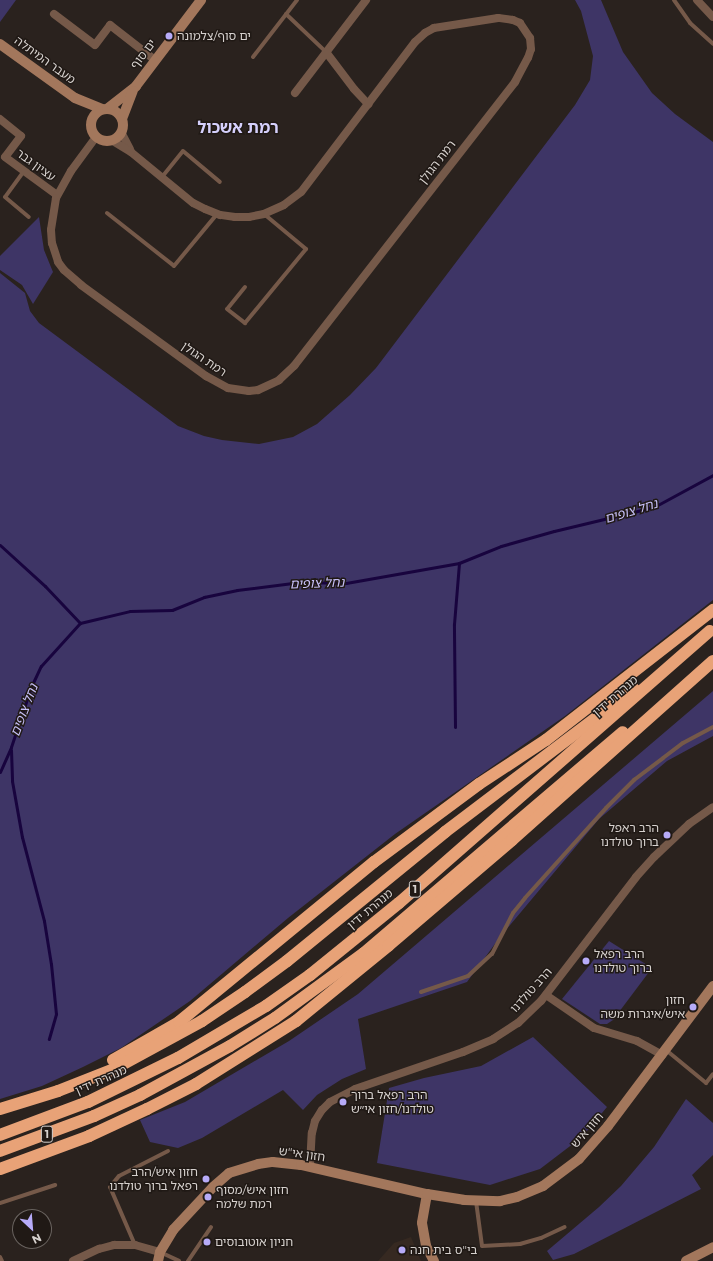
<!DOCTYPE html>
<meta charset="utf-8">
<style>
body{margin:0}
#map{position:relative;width:713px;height:1261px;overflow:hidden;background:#2a221e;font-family:Montserrat,"Noto Sans Hebrew",sans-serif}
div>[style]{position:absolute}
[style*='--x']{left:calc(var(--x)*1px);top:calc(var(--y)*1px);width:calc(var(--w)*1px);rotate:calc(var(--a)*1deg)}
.built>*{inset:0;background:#362921}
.green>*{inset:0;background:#3e3566}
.stream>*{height:3px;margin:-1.5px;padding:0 1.5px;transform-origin:1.5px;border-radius:1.5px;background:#18043e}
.lane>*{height:4px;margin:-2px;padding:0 2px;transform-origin:2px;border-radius:2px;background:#755949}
.street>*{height:8px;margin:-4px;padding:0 4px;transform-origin:4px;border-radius:4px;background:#755949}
.secondary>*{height:10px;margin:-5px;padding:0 5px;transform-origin:5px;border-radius:5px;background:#a3775c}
.secondary>.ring{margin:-5px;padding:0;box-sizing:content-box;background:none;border:10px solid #a3775c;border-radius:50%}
.highway>*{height:12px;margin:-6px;padding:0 6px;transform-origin:6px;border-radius:6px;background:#e8a277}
.dots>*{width:11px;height:11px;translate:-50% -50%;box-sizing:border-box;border:2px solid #201915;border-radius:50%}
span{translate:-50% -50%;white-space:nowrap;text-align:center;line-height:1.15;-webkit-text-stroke:3px #201915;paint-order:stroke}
.shield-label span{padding:1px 3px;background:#201915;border:1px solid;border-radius:3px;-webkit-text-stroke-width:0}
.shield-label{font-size:11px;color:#d6d1ce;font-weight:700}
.poi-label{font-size:12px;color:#d6d1ce}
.left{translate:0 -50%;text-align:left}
.right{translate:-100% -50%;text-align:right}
.street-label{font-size:12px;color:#d6d1ce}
.water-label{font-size:13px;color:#c6bff7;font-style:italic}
.district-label{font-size:16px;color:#d5d0fc;font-weight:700}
.north{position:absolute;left:12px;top:1209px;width:40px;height:40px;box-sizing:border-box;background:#201915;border:1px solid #69635f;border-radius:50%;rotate:154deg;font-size:11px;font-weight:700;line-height:16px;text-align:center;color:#d6d1ce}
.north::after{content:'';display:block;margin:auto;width:14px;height:18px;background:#b7abf8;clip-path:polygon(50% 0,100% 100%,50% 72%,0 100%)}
</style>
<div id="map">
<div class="built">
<i style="clip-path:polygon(411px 1237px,421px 1261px,378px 1261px,394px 1243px)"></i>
</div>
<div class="green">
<i style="clip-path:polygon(0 0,16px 0,0 22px)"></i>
<i style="clip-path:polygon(575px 0,601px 0,623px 52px,652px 93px,675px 114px,713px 142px,713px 600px,565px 716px,395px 834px,288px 918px,190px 1001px,168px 1016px,121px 1048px,83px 1067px,42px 1086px,0 1099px,0 273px,25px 293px,30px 311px,39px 323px,178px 426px,204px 436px,222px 440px,259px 444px,293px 437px,317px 424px,350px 395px,376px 368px,575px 105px,590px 80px,593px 56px,581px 11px)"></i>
<i style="clip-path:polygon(39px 217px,44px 250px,53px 272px,33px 304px,22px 285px,0 270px,0 256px)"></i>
<i style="clip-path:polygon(713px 691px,713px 736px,667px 761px,599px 819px,500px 937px,467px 982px,358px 1019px,366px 1069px,342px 1079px,317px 1095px,303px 1110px,283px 1090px,202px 1138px,178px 1148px,150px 1142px,140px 1120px,185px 1102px,289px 1041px,358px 994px)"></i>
<i style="clip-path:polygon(609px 941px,652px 968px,613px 1020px,607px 1024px,600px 1024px,562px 999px)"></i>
<i style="clip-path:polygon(533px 1037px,607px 1107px,582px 1137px,540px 1169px,490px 1185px,377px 1163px,389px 1088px,424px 1078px,481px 1066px)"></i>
<i style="clip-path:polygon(686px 1099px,713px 1123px,713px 1155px,692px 1175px,701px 1189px,574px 1254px,553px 1260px,547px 1251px,599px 1207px,621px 1186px,654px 1147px)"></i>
</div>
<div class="stream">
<i style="--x:0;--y:545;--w:61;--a:42.3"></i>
<i style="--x:45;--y:586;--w:51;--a:46.6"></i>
<i style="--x:455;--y:727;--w:103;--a:-90.6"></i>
<i style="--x:454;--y:624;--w:61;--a:-85.3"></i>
<i style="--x:11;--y:750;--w:31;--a:88"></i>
<i style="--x:12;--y:781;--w:57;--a:79.9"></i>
<i style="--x:22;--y:837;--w:87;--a:75.3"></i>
<i style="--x:44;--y:921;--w:44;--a:80.8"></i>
<i style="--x:51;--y:964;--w:50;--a:84.3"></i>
<i style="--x:56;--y:1014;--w:26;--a:106"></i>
<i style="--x:0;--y:772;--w:27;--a:-66"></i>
<i style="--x:11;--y:747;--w:63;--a:-71.6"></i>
<i style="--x:31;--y:687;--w:23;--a:-65"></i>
<i style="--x:41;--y:666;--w:58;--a:-47.8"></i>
<i style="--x:80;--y:623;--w:51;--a:-13.5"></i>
<i style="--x:130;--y:611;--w:42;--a:-1.4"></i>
<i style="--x:172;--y:610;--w:35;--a:-22"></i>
<i style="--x:204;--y:597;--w:34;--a:-12"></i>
<i style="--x:237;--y:590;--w:64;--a:-7.2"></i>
<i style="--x:300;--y:582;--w:46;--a:1.2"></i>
<i style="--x:346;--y:583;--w:115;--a:-10"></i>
<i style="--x:459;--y:563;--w:45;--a:-22"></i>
<i style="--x:501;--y:546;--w:55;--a:-15.8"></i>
<i style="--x:554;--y:531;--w:103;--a:-13.5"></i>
<i style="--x:654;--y:507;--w:67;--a:-28.5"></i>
</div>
<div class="lane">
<i style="--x:674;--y:0;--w:28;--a:55"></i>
<i style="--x:690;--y:23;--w:31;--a:42"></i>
<i style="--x:286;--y:14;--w:55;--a:43.5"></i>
<i style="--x:253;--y:57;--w:72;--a:-52.3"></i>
<i style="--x:24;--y:171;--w:32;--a:126"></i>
<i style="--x:5;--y:197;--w:31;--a:40"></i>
<i style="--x:162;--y:177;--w:33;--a:-51"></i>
<i style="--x:183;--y:151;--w:48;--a:40"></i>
<i style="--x:107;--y:213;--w:85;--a:38.3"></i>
<i style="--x:174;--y:266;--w:67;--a:-50.4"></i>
<i style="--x:245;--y:287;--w:28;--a:129"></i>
<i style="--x:227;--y:309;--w:23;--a:38"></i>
<i style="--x:245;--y:323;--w:96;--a:-50.5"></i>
<i style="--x:306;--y:249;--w:55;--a:-140.2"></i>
<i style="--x:421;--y:992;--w:50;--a:-18.8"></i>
<i style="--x:468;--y:976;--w:33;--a:-43"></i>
<i style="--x:492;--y:954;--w:46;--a:-62.9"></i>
<i style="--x:513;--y:913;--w:19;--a:-51"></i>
<i style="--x:525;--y:898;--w:121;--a:-48"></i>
<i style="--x:606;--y:808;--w:40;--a:-45"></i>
<i style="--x:634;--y:780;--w:36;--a:-37"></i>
<i style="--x:663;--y:758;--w:25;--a:-37"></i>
<i style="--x:683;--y:743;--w:34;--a:-28"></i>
<i style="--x:666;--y:1050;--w:52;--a:39.5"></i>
<i style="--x:706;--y:1083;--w:11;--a:-52"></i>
<i style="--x:476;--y:1201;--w:45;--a:82.4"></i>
<i style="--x:482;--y:1246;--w:38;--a:-3"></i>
<i style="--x:520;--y:1244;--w:22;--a:-16"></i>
<i style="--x:541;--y:1238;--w:26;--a:-25"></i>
<i style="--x:0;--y:1203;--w:58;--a:-18.1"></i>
<i style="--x:135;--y:1245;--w:63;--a:-113.3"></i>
<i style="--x:110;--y:1187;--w:14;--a:-51"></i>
<i style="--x:119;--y:1176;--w:55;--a:-27"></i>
<i style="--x:160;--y:1252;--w:21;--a:25"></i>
<i style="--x:0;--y:1257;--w:4;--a:63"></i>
<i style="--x:188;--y:1261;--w:41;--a:-55.9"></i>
</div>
<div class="street">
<i style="--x:697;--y:0;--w:23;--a:47"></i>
<i style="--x:54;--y:14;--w:51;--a:37.1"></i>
<i style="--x:95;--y:45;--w:25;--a:-53"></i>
<i style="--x:110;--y:25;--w:57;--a:37.9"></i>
<i style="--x:326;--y:52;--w:46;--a:52.9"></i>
<i style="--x:354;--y:89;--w:21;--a:47"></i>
<i style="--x:295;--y:93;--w:117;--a:-52.6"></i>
<i style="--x:0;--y:119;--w:27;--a:39"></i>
<i style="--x:21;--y:136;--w:26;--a:127"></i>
<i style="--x:5;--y:157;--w:64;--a:36.2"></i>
<i style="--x:121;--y:132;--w:19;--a:62"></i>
<i style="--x:96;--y:137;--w:42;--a:126.3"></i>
<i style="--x:71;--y:171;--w:31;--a:119"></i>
<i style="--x:56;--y:198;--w:32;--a:99"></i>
<i style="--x:51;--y:230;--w:13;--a:86"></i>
<i style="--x:52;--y:243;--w:20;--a:72"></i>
<i style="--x:58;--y:262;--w:10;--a:53"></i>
<i style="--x:64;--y:270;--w:23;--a:41"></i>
<i style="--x:81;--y:285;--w:155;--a:36.1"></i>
<i style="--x:206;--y:376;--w:25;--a:29"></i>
<i style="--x:228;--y:388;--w:21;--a:8"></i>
<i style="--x:249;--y:391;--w:9;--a:-6"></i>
<i style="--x:258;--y:390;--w:23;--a:-25"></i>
<i style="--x:279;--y:380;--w:21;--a:-43"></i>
<i style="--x:294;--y:366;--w:360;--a:-52.1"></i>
<i style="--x:515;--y:82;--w:27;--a:-62"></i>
<i style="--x:528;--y:58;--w:9;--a:-72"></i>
<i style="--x:531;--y:49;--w:11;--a:-95"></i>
<i style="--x:530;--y:38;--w:18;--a:-124"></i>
<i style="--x:520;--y:23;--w:8;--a:-157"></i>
<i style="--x:513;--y:20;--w:15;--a:-172"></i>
<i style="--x:498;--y:18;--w:65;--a:171.1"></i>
<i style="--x:434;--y:28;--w:10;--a:151"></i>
<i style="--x:425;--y:33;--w:13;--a:138"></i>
<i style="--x:415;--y:42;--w:188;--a:127.2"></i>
<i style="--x:301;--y:192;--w:21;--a:143"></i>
<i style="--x:284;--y:205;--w:22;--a:156"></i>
<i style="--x:264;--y:214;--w:15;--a:169"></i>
<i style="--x:249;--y:217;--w:14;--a:180"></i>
<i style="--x:235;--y:217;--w:15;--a:-172"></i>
<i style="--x:220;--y:215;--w:16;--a:-158"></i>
<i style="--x:205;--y:209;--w:13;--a:-153"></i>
<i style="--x:193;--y:203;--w:80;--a:-140.6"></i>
<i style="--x:131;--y:152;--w:23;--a:-149"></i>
<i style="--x:546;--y:995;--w:58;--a:34.5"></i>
<i style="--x:594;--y:1028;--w:45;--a:16.8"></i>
<i style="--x:637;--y:1041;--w:29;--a:29"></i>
<i style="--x:310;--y:1166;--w:33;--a:-87"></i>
<i style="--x:312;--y:1133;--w:12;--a:-76"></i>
<i style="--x:315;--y:1121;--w:13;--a:-58"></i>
<i style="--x:322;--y:1110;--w:11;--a:-45"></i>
<i style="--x:330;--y:1102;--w:28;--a:-27"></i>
<i style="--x:355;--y:1089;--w:114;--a:-18.9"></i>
<i style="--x:463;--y:1052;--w:33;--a:-23"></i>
<i style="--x:493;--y:1039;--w:30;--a:-33"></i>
<i style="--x:518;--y:1023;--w:32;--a:-44"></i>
<i style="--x:541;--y:1001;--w:156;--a:-52.5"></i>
<i style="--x:636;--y:877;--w:27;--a:-48"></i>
<i style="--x:654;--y:857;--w:48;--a:-43.3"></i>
<i style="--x:689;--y:824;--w:29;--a:-35"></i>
<i style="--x:73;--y:1261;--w:29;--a:-25"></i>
<i style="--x:99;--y:1249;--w:16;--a:-15"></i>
<i style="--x:114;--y:1245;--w:21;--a:0"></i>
<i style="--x:135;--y:1245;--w:26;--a:16"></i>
</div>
<div class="secondary">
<i style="--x:0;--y:44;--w:92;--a:35.8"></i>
<i style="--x:75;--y:98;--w:29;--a:22"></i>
<i class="ring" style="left:91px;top:109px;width:22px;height:22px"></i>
<i style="--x:107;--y:109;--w:37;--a:-38"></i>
<i style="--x:136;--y:86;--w:108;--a:-52.9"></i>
<i style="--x:122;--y:119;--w:30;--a:-69"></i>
<i style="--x:427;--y:1194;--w:29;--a:100"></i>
<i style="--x:422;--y:1223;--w:23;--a:80"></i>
<i style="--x:426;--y:1246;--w:17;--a:62"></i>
<i style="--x:158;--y:1261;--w:9;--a:-77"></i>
<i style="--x:160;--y:1252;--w:26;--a:-59"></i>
<i style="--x:173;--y:1230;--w:59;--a:-47.1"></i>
<i style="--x:213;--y:1187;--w:21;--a:-41"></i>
<i style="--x:229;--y:1173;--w:30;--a:-17"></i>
<i style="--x:258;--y:1164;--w:15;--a:-8"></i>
<i style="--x:273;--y:1162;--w:28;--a:6"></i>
<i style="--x:301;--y:1165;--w:129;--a:13"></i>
<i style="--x:427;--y:1194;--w:37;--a:9"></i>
<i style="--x:464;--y:1200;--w:36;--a:2"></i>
<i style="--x:500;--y:1201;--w:17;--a:-13"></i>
<i style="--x:517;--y:1197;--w:28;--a:-23"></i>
<i style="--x:543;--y:1186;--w:45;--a:-36.9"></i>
<i style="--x:579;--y:1159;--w:44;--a:-48.7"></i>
<i style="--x:608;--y:1126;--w:175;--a:-53.1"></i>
<i style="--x:686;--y:1261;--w:30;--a:-27"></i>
</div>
<div class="highway">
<i style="--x:113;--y:1060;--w:76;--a:-29.9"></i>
<i style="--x:179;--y:1022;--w:252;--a:-39.4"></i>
<i style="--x:374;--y:862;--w:131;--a:-36.6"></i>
<i style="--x:479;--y:784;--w:80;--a:-33.3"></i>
<i style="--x:546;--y:740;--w:212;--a:-37.9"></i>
<i style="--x:0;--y:1109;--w:61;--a:-17.2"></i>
<i style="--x:58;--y:1091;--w:60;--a:-21.4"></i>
<i style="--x:114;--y:1069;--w:100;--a:-28.6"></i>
<i style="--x:202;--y:1021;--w:52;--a:-34"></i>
<i style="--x:245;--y:992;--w:52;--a:-36.4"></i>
<i style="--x:287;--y:961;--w:204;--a:-39.2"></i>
<i style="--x:445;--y:832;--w:237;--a:-37.1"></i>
<i style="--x:0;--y:1135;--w:94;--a:-20.6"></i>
<i style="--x:88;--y:1102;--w:100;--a:-26.1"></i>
<i style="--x:178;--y:1058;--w:102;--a:-30.6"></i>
<i style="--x:266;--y:1006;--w:54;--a:-35.2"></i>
<i style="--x:310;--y:975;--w:114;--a:-39"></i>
<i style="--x:399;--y:903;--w:413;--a:-41.2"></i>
<i style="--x:0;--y:1151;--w:100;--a:-20.4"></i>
<i style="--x:94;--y:1116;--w:51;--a:-24.5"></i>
<i style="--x:140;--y:1095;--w:102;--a:-28.6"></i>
<i style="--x:230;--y:1046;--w:53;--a:-31.9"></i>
<i style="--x:275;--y:1018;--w:110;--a:-36.1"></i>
<i style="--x:364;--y:953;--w:340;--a:-40.5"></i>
<i style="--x:0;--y:1169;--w:95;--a:-20.3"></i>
<i style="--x:89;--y:1136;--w:64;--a:-25"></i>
<i style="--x:147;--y:1109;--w:55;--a:-27"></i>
<i style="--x:196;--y:1084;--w:118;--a:-32.2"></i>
<i style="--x:296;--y:1021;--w:119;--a:-39.2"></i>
<i style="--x:388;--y:946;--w:163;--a:-40.5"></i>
<i style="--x:512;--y:840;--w:269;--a:-41.7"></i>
</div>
<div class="dots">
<i style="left:169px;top:36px;background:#b7abf8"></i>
<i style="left:667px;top:835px;background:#b7abf8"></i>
<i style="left:586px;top:961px;background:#b7abf8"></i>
<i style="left:693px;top:1007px;background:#b7abf8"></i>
<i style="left:343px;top:1102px;background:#b7abf8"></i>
<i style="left:206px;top:1179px;background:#b7abf8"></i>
<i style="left:208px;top:1197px;background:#b7abf8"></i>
<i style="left:207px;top:1242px;background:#b7abf8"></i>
<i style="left:402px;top:1250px;background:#b7abf8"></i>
</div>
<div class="shield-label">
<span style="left:415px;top:889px">1</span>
<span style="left:47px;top:1134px">1</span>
</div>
<div class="poi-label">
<span class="left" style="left:177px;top:36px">ים סוף/צלמונה</span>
<span class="right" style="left:659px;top:835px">הרב ראפל<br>ברוך טולדנו</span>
<span class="left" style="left:594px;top:961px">הרב רפאל<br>ברוך טולדנו</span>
<span class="right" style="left:685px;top:1007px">חזון<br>איש/איגרות משה</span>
<span class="left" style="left:351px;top:1102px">הרב רפאל ברוך<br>טולדנו/חזון אי״ש</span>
<span class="right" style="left:198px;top:1179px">חזון איש/הרב<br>רפאל ברוך טולדנו</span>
<span class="left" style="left:216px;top:1197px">חזון איש/מסוף<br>רמת שלמה</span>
<span class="left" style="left:215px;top:1242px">חניון אוטובוסים</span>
<span class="left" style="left:410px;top:1250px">בי"ס בית חנה</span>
</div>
<div class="street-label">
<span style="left:143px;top:54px;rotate:-53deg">ים סוף</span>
<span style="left:45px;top:60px;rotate:36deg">מעבר המיתלה</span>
<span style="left:437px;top:162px;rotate:-52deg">רמת הגולן</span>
<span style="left:36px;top:165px;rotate:36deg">עציון גבר</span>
<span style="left:204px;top:359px;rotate:34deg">רמת הגולן</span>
<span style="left:615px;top:696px;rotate:-41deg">מנהרת ידין</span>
<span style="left:370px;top:909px;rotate:-40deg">מנהרת ידין</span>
<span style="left:531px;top:990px;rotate:-48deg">הרב טולדנו</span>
<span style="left:101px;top:1080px;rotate:-24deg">מנהרת ידין</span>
<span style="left:587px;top:1130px;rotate:-49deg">חזון איש</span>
<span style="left:302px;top:1154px;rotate:8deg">חזון אי"ש</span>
</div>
<div class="water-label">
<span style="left:631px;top:511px;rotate:-17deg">נחל צופים</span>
<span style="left:317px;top:583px;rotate:-2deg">נחל צופים</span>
<span style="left:24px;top:710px;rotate:-69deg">נחל צופים</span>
</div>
<div class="district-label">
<span style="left:238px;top:128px">רמת אשכול</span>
</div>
<div class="north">N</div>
</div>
